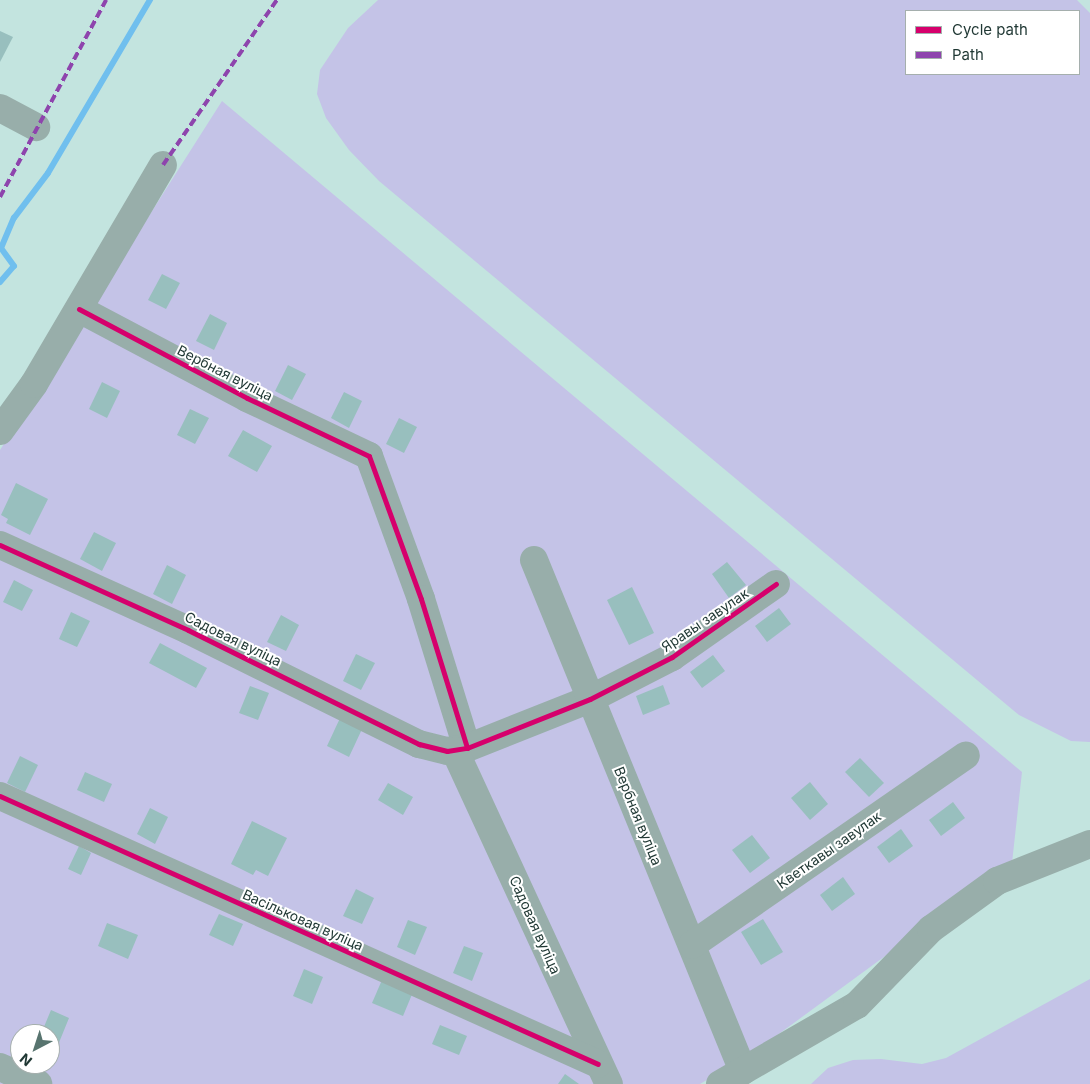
<!DOCTYPE html>
<meta charset="utf-8">
<style>
body{margin:0}
#map{position:relative;width:1090px;height:1084px;overflow:hidden;background:#c3e4df;font-family:Inter,sans-serif}
div>[style]{position:absolute}
[style*='--x']{left:calc(var(--x)*1px);top:calc(var(--y)*1px);width:calc(var(--w)*1px);rotate:calc(var(--a)*1deg)}
.green>*{inset:0;background:#c4c3e7}
.stream>*{height:6px;margin:-3px;padding:0 3px;transform-origin:3px;border-radius:3px;background:#70bfee}
.building>*{inset:0;background:#98bfbe}
.minor>*{height:28px;margin:-14px;padding:0 14px;transform-origin:14px;border-radius:14px;background:#98aeaa}
.quiet>*{height:4px;margin-top:-2px;transform-origin:0;background:repeating-linear-gradient(90deg,#8e44ad 0 8px,transparent 0 12px)}
.cycleway>*{height:5px;margin:-2.5px;padding:0 2.5px;transform-origin:2.5px;border-radius:2.5px;background:#d6006c}
span{translate:-50% -50%;white-space:nowrap;text-align:center;line-height:1.15;-webkit-text-stroke:4px #fff;paint-order:stroke}
.street-label{font-size:14px;color:#1f3733}
.legend{position:absolute;left:905px;top:10px;width:175px;height:65px;box-sizing:border-box;background:#fff;border:1px solid #a5afad;margin:0;padding:6px 9px;list-style:none;font-size:15px;color:#1f3733}
.legend li{display:flex;align-items:center;gap:10px;height:25px}
.legend b{width:25px;border:1px solid #a5afad}
.north{position:absolute;left:10px;top:1024px;width:50px;height:50px;box-sizing:border-box;background:#fff;border:1px solid #a5afad;border-radius:50%;rotate:220deg;font-size:14px;font-weight:700;line-height:20px;text-align:center;color:#1f3733}
.north::after{content:'';display:block;margin:auto;width:18px;height:22px;background:#58746f;clip-path:polygon(50% 0,100% 100%,50% 72%,0 100%)}
</style>
<div id="map">
<div class="green">
<i style="clip-path:polygon(evenodd,378px 0,1077px 0,1090px 13px,1090px 742px,1071px 741px,1019px 715px,379px 181px,349px 150px,326px 118px,317px 94px,320px 70px,348px 28px,378px 0,906px 11px,1079px 11px,1079px 74px,906px 74px,906px 11px)"></i>
<i style="clip-path:polygon(evenodd,222px 101px,1022px 772px,1012px 863px,757px 1050px,700px 1084px,0 1084px,0 450px,222px 101px,20px 1034px,50px 1034px,50px 1064px,20px 1064px,20px 1034px)"></i>
<i style="clip-path:polygon(1090px 979px,1090px 1084px,811px 1084px,828px 1068px,853px 1060px,881px 1059px,922px 1064px,946px 1058px)"></i>
</div>
<div class="stream">
<i style="--x:0;--y:282;--w:21;--a:-49"></i>
<i style="--x:14;--y:266;--w:22;--a:-126"></i>
<i style="--x:1;--y:248;--w:33;--a:-67"></i>
<i style="--x:14;--y:218;--w:56;--a:-52.9"></i>
<i style="--x:48;--y:173;--w:201;--a:-59.5"></i>
</div>
<div class="building">
<i style="clip-path:polygon(0 31px,13px 37px,0 62px)"></i>
<i style="clip-path:polygon(162px 274px,180px 283px,166px 309px,148px 300px)"></i>
<i style="clip-path:polygon(210px 314px,227px 323px,214px 350px,196px 341px)"></i>
<i style="clip-path:polygon(288px 365px,306px 374px,292px 400px,275px 391px)"></i>
<i style="clip-path:polygon(102px 382px,120px 391px,107px 418px,89px 409px)"></i>
<i style="clip-path:polygon(344px 392px,362px 401px,349px 428px,331px 418px)"></i>
<i style="clip-path:polygon(190px 409px,209px 418px,195px 444px,177px 435px)"></i>
<i style="clip-path:polygon(399px 418px,417px 427px,404px 453px,386px 444px)"></i>
<i style="clip-path:polygon(243px 430px,272px 446px,257px 472px,228px 456px)"></i>
<i style="clip-path:polygon(16px 483px,48px 499px,30px 535px,6px 523px,8px 519px,1px 515px)"></i>
<i style="clip-path:polygon(94px 532px,116px 543px,102px 571px,80px 559px)"></i>
<i style="clip-path:polygon(727px 562px,746px 585px,729px 598px,712px 574px)"></i>
<i style="clip-path:polygon(167px 565px,186px 575px,172px 604px,153px 594px)"></i>
<i style="clip-path:polygon(14px 580px,33px 590px,22px 611px,3px 602px)"></i>
<i style="clip-path:polygon(632px 587px,654px 633px,629px 645px,607px 600px)"></i>
<i style="clip-path:polygon(779px 608px,791px 624px,767px 642px,755px 626px)"></i>
<i style="clip-path:polygon(71px 612px,90px 621px,77px 647px,59px 639px)"></i>
<i style="clip-path:polygon(281px 615px,299px 625px,286px 651px,267px 642px)"></i>
<i style="clip-path:polygon(160px 643px,207px 668px,196px 688px,149px 663px)"></i>
<i style="clip-path:polygon(356px 654px,375px 663px,361px 690px,343px 681px)"></i>
<i style="clip-path:polygon(713px 655px,725px 671px,702px 688px,690px 672px)"></i>
<i style="clip-path:polygon(663px 685px,670px 704px,643px 715px,636px 696px)"></i>
<i style="clip-path:polygon(250px 686px,269px 693px,258px 720px,239px 713px)"></i>
<i style="clip-path:polygon(341px 716px,363px 727px,349px 757px,327px 746px)"></i>
<i style="clip-path:polygon(20px 756px,38px 765px,25px 792px,7px 783px)"></i>
<i style="clip-path:polygon(860px 758px,884px 783px,869px 797px,845px 772px)"></i>
<i style="clip-path:polygon(85px 772px,112px 784px,104px 802px,77px 790px)"></i>
<i style="clip-path:polygon(810px 782px,828px 804px,810px 820px,791px 798px)"></i>
<i style="clip-path:polygon(388px 783px,413px 797px,403px 815px,378px 800px)"></i>
<i style="clip-path:polygon(953px 802px,965px 818px,941px 836px,929px 820px)"></i>
<i style="clip-path:polygon(150px 808px,168px 817px,155px 844px,137px 834px)"></i>
<i style="clip-path:polygon(252px 821px,287px 838px,268px 876px,256px 870px,253px 875px,231px 864px)"></i>
<i style="clip-path:polygon(901px 829px,913px 846px,889px 863px,877px 847px)"></i>
<i style="clip-path:polygon(752px 835px,770px 858px,750px 873px,732px 850px)"></i>
<i style="clip-path:polygon(79px 846px,91px 853px,81px 875px,68px 869px)"></i>
<i style="clip-path:polygon(843px 877px,855px 894px,832px 911px,820px 895px)"></i>
<i style="clip-path:polygon(356px 889px,374px 898px,362px 924px,343px 916px)"></i>
<i style="clip-path:polygon(219px 914px,243px 924px,233px 946px,209px 935px)"></i>
<i style="clip-path:polygon(763px 919px,783px 952px,761px 965px,741px 932px)"></i>
<i style="clip-path:polygon(408px 920px,427px 927px,415px 955px,397px 947px)"></i>
<i style="clip-path:polygon(107px 923px,138px 935px,128px 959px,98px 946px)"></i>
<i style="clip-path:polygon(464px 946px,483px 953px,472px 981px,453px 973px)"></i>
<i style="clip-path:polygon(304px 969px,323px 977px,312px 1004px,293px 996px)"></i>
<i style="clip-path:polygon(382px 980px,413px 992px,403px 1016px,372px 1003px)"></i>
<i style="clip-path:polygon(51px 1010px,69px 1018px,58px 1045px,50px 1041px,50px 1034px,41px 1034px)"></i>
<i style="clip-path:polygon(440px 1025px,467px 1036px,459px 1055px,432px 1044px)"></i>
<i style="clip-path:polygon(565px 1074px,579px 1084px,558px 1084px)"></i>
</div>
<div class="minor">
<i style="--x:0;--y:108;--w:41;--a:27.8"></i>
<i style="--x:79;--y:309;--w:190;--a:27.9"></i>
<i style="--x:247;--y:398;--w:135;--a:25.4"></i>
<i style="--x:369;--y:456;--w:152;--a:70"></i>
<i style="--x:421;--y:599;--w:156;--a:72.8"></i>
<i style="--x:0;--y:431;--w:58;--a:-54.1"></i>
<i style="--x:34;--y:384;--w:254;--a:-59.5"></i>
<i style="--x:0;--y:545;--w:206;--a:24.3"></i>
<i style="--x:188;--y:630;--w:258;--a:26.3"></i>
<i style="--x:419;--y:744;--w:29;--a:14"></i>
<i style="--x:447;--y:751;--w:20;--a:-9"></i>
<i style="--x:467;--y:748;--w:132;--a:-21.7"></i>
<i style="--x:590;--y:699;--w:92;--a:-27.1"></i>
<i style="--x:672;--y:657;--w:127;--a:-35.1"></i>
<i style="--x:534;--y:560;--w:552;--a:67.76"></i>
<i style="--x:455;--y:751;--w:367;--a:65.2"></i>
<i style="--x:0;--y:796;--w:655;--a:24.14"></i>
<i style="--x:692;--y:945;--w:333;--a:-34.7"></i>
<i style="--x:0;--y:1067;--w:42;--a:24.1"></i>
<i style="--x:720;--y:1084;--w:158;--a:-30"></i>
<i style="--x:857;--y:1005;--w:106;--a:-45.8"></i>
<i style="--x:931;--y:929;--w:82;--a:-36"></i>
<i style="--x:997;--y:881;--w:100;--a:-21.7"></i>
</div>
<div class="quiet">
<i style="--x:163;--y:165;--w:201;--a:-55.4"></i>
<i style="--x:0;--y:197;--w:224;--a:-61.7"></i>
</div>
<div class="cycleway">
<i style="--x:79;--y:309;--w:190;--a:27.9"></i>
<i style="--x:247;--y:398;--w:135;--a:25.4"></i>
<i style="--x:369;--y:456;--w:152;--a:70"></i>
<i style="--x:421;--y:599;--w:156;--a:72.8"></i>
<i style="--x:0;--y:545;--w:206;--a:24.3"></i>
<i style="--x:188;--y:630;--w:258;--a:26.3"></i>
<i style="--x:419;--y:744;--w:29;--a:14"></i>
<i style="--x:447;--y:751;--w:20;--a:-9"></i>
<i style="--x:467;--y:748;--w:132;--a:-21.7"></i>
<i style="--x:590;--y:699;--w:92;--a:-27.1"></i>
<i style="--x:672;--y:657;--w:127;--a:-35.1"></i>
<i style="--x:0;--y:796;--w:655;--a:24.14"></i>
</div>
<div class="street-label">
<span style="left:225px;top:373px;rotate:27deg">Вербная вуліца</span>
<span style="left:705px;top:620px;rotate:-34deg">Яравы завулак</span>
<span style="left:233px;top:639px;rotate:26deg">Садовая вуліца</span>
<span style="left:638px;top:816px;rotate:68deg">Вербная вуліца</span>
<span style="left:829px;top:850px;rotate:-35deg">Кветкавы завулак</span>
<span style="left:303px;top:920px;rotate:24deg">Васільковая вуліца</span>
<span style="left:535px;top:925px;rotate:66deg">Садовая вуліца</span>
</div>
<ul class="legend">
<li><b style="height:6px;background:#d6006c"></b>Cycle path</li>
<li><b style="height:6px;background:#8e44ad"></b>Path</li>
</ul>
<div class="north">N</div>
</div>
